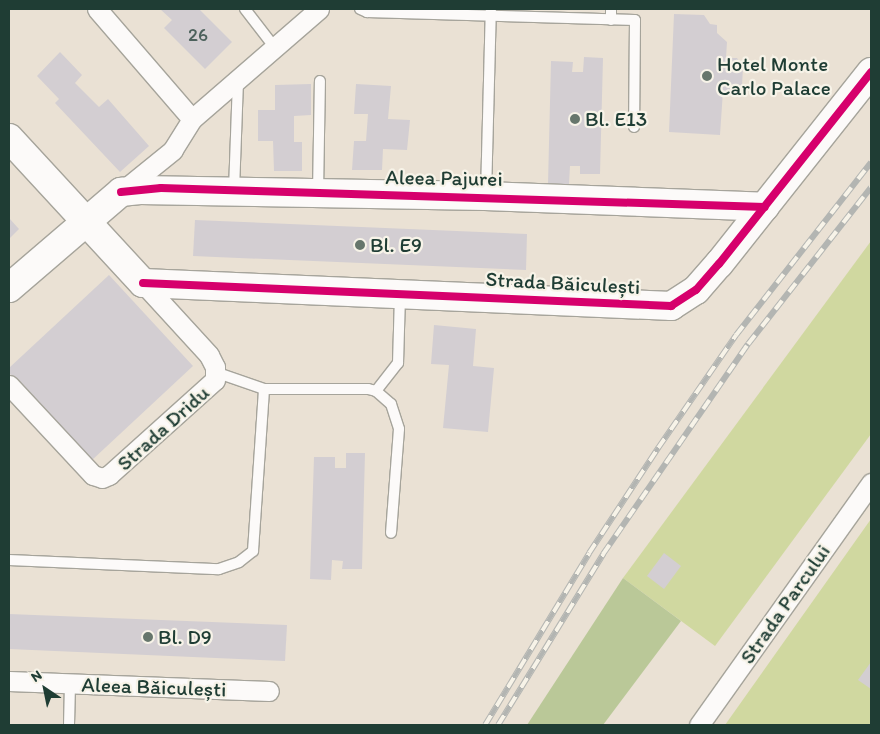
<!DOCTYPE html>
<meta charset="utf-8">
<style>
body{margin:0}
#map{position:relative;width:880px;height:734px;overflow:hidden;background:#eae1d4;font-family:Itim,sans-serif}
div>[style]{position:absolute}
[style*='--x']{left:calc(var(--x)*1px);top:calc(var(--y)*1px);width:calc(var(--w)*1px);rotate:calc(var(--a)*1deg)}
.green>*{inset:0;background:#d0d8a0}
.forest>*{inset:0;background:#bac898}
.building>*{inset:0;background:#d3ced2}
.roads{filter:drop-shadow(1px 0 #a6a49b) drop-shadow(-1px 0 #a6a49b) drop-shadow(0 1px #a6a49b) drop-shadow(0 -1px #a6a49b)}
.lane>*{height:10px;margin:-5px;padding:0 5px;transform-origin:5px;border-radius:5px;background:#fcfaf9}
.street>*{height:19px;margin:-9.5px;padding:0 9.5px;transform-origin:9.5px;border-radius:9.5px;background:#fcfaf9}
.secondary>*{height:28px;margin:-14px;padding:0 14px;transform-origin:14px;border-radius:14px;background:#fcfaf9}
.rail>*{height:5.5px;margin-top:-2.75px;transform-origin:0;background:repeating-linear-gradient(90deg,#f7f3e8 0 11px,#b3b5b2 0 22px);box-sizing:border-box;border-block:1px solid #b3b5b2}
.cycleway>*{height:8px;margin:-4px;padding:0 4px;transform-origin:4px;border-radius:4px;background:#d6006c}
.dots>*{width:14px;height:14px;translate:-50% -50%;box-sizing:border-box;border:2px solid #f7f3e8;border-radius:50%}
span{translate:-50% -50%;white-space:nowrap;text-align:center;line-height:1.15;-webkit-text-stroke:4.5px #f7f3e8;paint-order:stroke}
.number-label{font-size:19px;color:#4c615c}
.number-label span{-webkit-text-stroke-width:0}
.poi-label{font-size:21px;color:#1f3d34}
.left{translate:0 -50%;text-align:left}
.street-label{font-size:21px;color:#1f3d34}
.frame{position:absolute;inset:0;border:10px solid #1f3d34;pointer-events:none}
.north{position:absolute;left:20px;top:664px;width:50px;height:50px;-webkit-text-stroke:4px #f7f3e8;paint-order:stroke;rotate:326deg;font-size:14px;font-weight:700;line-height:20px;text-align:center;color:#1f3d34}
.north::after{content:'';display:block;margin:auto;width:18px;height:22px;background:#1f3d34;clip-path:polygon(50% 0,100% 100%,50% 72%,0 100%)}
</style>
<div id="map">
<div class="green">
<i style="clip-path:polygon(871px 241px,871px 434px,715px 646px,623px 578px)"></i>
<i style="clip-path:polygon(871px 519px,871px 725px,725px 725px)"></i>
</div>
<div class="forest">
<i style="clip-path:polygon(623px 578px,681px 621px,603px 725px,527px 725px)"></i>
</div>
<div class="building">
<i style="clip-path:polygon(160px 9px,199px 9px,232px 42px,205px 69px,164px 28px,172px 20px)"></i>
<i style="clip-path:polygon(674px 14px,704px 15px,710px 24px,717px 25px,717px 33px,727px 42px,726px 58px,737px 58px,743px 67px,742px 86px,733px 91px,723px 91px,720px 135px,669px 132px)"></i>
<i style="clip-path:polygon(60px 52px,82px 75px,75px 83px,99px 107px,108px 99px,149px 146px,120px 172px,55px 103px,59px 99px,37px 76px)"></i>
<i style="clip-path:polygon(584px 57px,603px 58px,600px 174px,580px 174px,580px 166px,570px 166px,569px 184px,548px 184px,551px 61px,573px 62px,572px 72px,583px 72px)"></i>
<i style="clip-path:polygon(311px 84px,311px 115px,294px 116px,294px 142px,302px 142px,302px 171px,274px 171px,273px 141px,258px 141px,258px 110px,275px 110px,275px 85px)"></i>
<i style="clip-path:polygon(356px 84px,391px 86px,388px 119px,410px 120px,407px 150px,383px 149px,382px 170px,352px 170px,354px 141px,366px 141px,368px 114px,354px 114px)"></i>
<i style="clip-path:polygon(9px 218px,19px 229px,9px 239px)"></i>
<i style="clip-path:polygon(195px 220px,527px 234px,526px 270px,193px 256px)"></i>
<i style="clip-path:polygon(109px 275px,193px 366px,91px 461px,9px 373px,9px 368px)"></i>
<i style="clip-path:polygon(434px 325px,476px 329px,473px 366px,494px 368px,488px 432px,443px 428px,449px 365px,431px 364px)"></i>
<i style="clip-path:polygon(346px 453px,365px 453px,362px 569px,342px 569px,343px 561px,332px 560px,331px 580px,310px 579px,314px 457px,335px 457px,335px 468px,346px 468px)"></i>
<i style="clip-path:polygon(664px 553px,681px 566px,664px 589px,647px 576px)"></i>
<i style="clip-path:polygon(9px 614px,287px 625px,285px 661px,9px 649px)"></i>
<i style="clip-path:polygon(871px 662px,871px 689px,858px 680px)"></i>
</div>
<div class="roads">
<div class="lane">
<i style="--x:245;--y:9;--w:49;--a:52.4"></i>
<i style="--x:360;--y:9;--w:8;--a:23"></i>
<i style="--x:367;--y:12;--w:268;--a:1.7"></i>
<i style="--x:635;--y:20;--w:107;--a:90.5"></i>
<i style="--x:611;--y:20;--w:11;--a:-90"></i>
<i style="--x:234;--y:190;--w:110;--a:-87.9"></i>
<i style="--x:318;--y:192;--w:111;--a:-89"></i>
<i style="--x:486;--y:195;--w:186;--a:-88.5"></i>
<i style="--x:215;--y:372;--w:52;--a:19.1"></i>
<i style="--x:264;--y:389;--w:104;--a:0"></i>
<i style="--x:368;--y:389;--w:8;--a:14"></i>
<i style="--x:376;--y:391;--w:20;--a:41"></i>
<i style="--x:391;--y:404;--w:26;--a:72"></i>
<i style="--x:399;--y:429;--w:104;--a:94.4"></i>
<i style="--x:376;--y:391;--w:36;--a:-52"></i>
<i style="--x:398;--y:363;--w:69;--a:-88.3"></i>
<i style="--x:9;--y:560;--w:210;--a:2.5"></i>
<i style="--x:219;--y:569;--w:21;--a:-19"></i>
<i style="--x:239;--y:562;--w:18;--a:-38"></i>
<i style="--x:253;--y:551;--w:162;--a:-86.1"></i>
<i style="--x:69;--y:725;--w:42;--a:-88.6"></i>
</div>
<div class="street">
<i style="--x:97;--y:9;--w:145;--a:49.2"></i>
<i style="--x:192;--y:119;--w:36;--a:122"></i>
<i style="--x:173;--y:150;--w:67;--a:141.1"></i>
<i style="--x:192;--y:119;--w:168;--a:-40.9"></i>
<i style="--x:9;--y:385;--w:123;--a:47"></i>
<i style="--x:93;--y:475;--w:9;--a:18"></i>
<i style="--x:102;--y:478;--w:8;--a:-23"></i>
<i style="--x:109;--y:475;--w:142;--a:-41.9"></i>
<i style="--x:215;--y:380;--w:13;--a:-90"></i>
<i style="--x:215;--y:367;--w:13;--a:-117"></i>
<i style="--x:209;--y:355;--w:98;--a:-132.5"></i>
<i style="--x:9;--y:681;--w:260;--a:2.2"></i>
<i style="--x:699;--y:725;--w:297;--a:-54.6"></i>
</div>
<div class="secondary">
<i style="--x:9;--y:138;--w:197;--a:47.3"></i>
<i style="--x:143;--y:283;--w:529;--a:2.49"></i>
<i style="--x:671;--y:306;--w:30;--a:-33"></i>
<i style="--x:696;--y:290;--w:35;--a:-49"></i>
<i style="--x:719;--y:264;--w:245;--a:-51.6"></i>
<i style="--x:9;--y:288;--w:148;--a:-40.6"></i>
<i style="--x:121;--y:192;--w:19;--a:-6"></i>
<i style="--x:140;--y:190;--w:345;--a:1"></i>
<i style="--x:485;--y:196;--w:280;--a:2.2"></i>
</div>
</div>
<div class="rail">
<i style="--x:485;--y:725;--w:201;--a:-58.8"></i>
<i style="--x:589;--y:553;--w:126;--a:-56.7"></i>
<i style="--x:658;--y:448;--w:137;--a:-55.4"></i>
<i style="--x:736;--y:335;--w:219;--a:-52"></i>
<i style="--x:498;--y:725;--w:201;--a:-58.4"></i>
<i style="--x:603;--y:554;--w:255;--a:-55.4"></i>
<i style="--x:748;--y:344;--w:199;--a:-51.9"></i>
</div>
<div class="cycleway">
<i style="--x:121;--y:192;--w:40;--a:-5.7"></i>
<i style="--x:161;--y:188;--w:604;--a:1.8"></i>
<i style="--x:143;--y:283;--w:529;--a:2.49"></i>
<i style="--x:671;--y:306;--w:30;--a:-33"></i>
<i style="--x:696;--y:290;--w:35;--a:-49"></i>
<i style="--x:719;--y:264;--w:245;--a:-51.6"></i>
</div>
<div class="dots">
<i style="left:707px;top:76px;background:#66766c"></i>
<i style="left:575px;top:119px;background:#66766c"></i>
<i style="left:360px;top:245px;background:#66766c"></i>
<i style="left:148px;top:637px;background:#66766c"></i>
</div>
<div class="number-label">
<span style="left:198px;top:35px">26</span>
</div>
<div class="poi-label">
<span class="left" style="left:717px;top:76px">Hotel Monte<br>Carlo Palace</span>
<span class="left" style="left:585px;top:119px">Bl. E13</span>
<span class="left" style="left:370px;top:245px">Bl. E9</span>
<span class="left" style="left:158px;top:637px">Bl. D9</span>
</div>
<div class="street-label">
<span style="left:444px;top:178px;rotate:1deg">Aleea Pajurei</span>
<span style="left:563px;top:283px;rotate:3deg">Strada Băiculești</span>
<span style="left:163px;top:428px;rotate:-42deg">Strada Dridu</span>
<span style="left:785px;top:604px;rotate:-55deg">Strada Parcului</span>
<span style="left:154px;top:687px;rotate:2deg">Aleea Băiculești</span>
</div>
<div class="frame"></div>
<div class="north">N</div>
</div>
